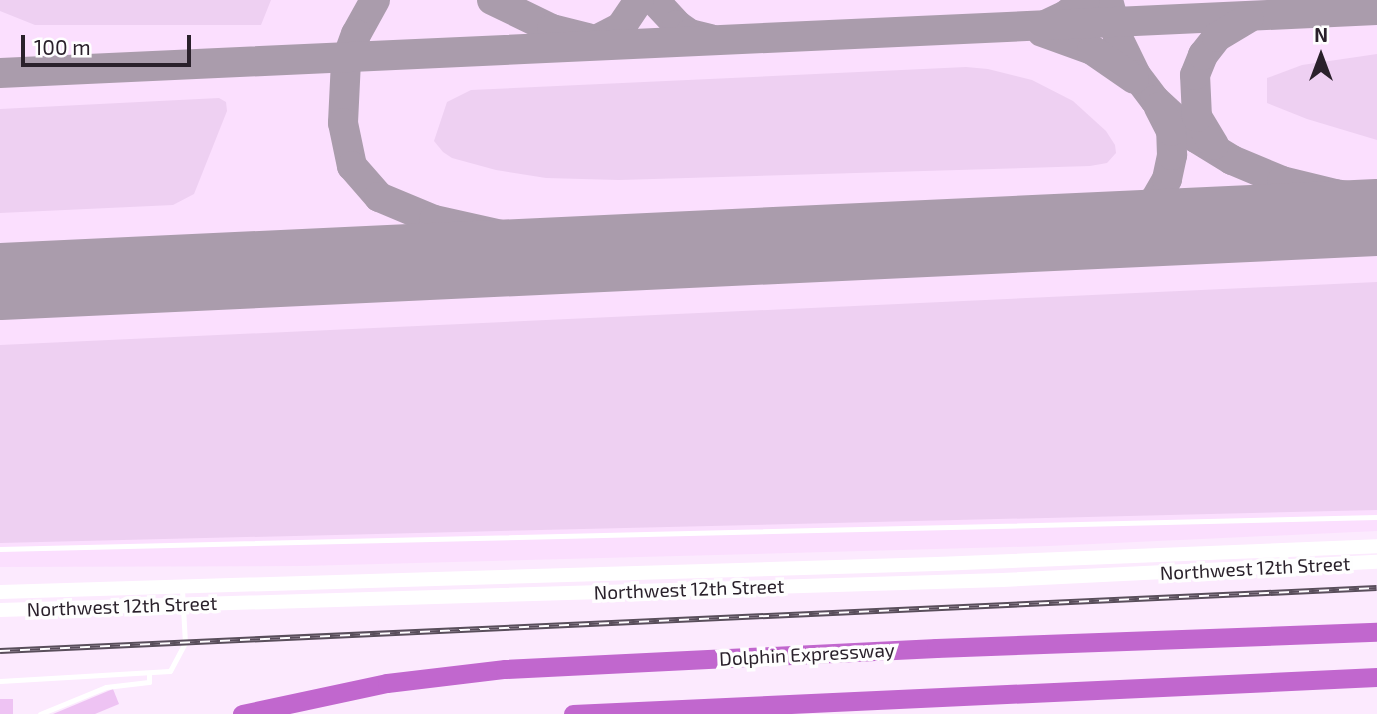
<!DOCTYPE html>
<style>
body{margin:0}
#map{position:relative;width:1377px;height:714px;overflow:hidden;background:#fceafe;font-family:"Exo 2",sans-serif}
div>[style]{position:absolute}
[style*='--x']{left:calc(var(--x)*1px);top:calc(var(--y)*1px);width:calc(var(--w)*1px);rotate:calc(var(--a)*1deg)}
.built>*{inset:0;background:#fbdffe}
.green>*{inset:0;background:#eed0f2}
.taxiway>*{height:30px;margin:-15px;padding:0 15px;transform-origin:15px;border-radius:15px;background:#aa9cac}
.runway>*{height:77px;margin:-38.5px;padding:0 38.5px;transform-origin:38.5px;border-radius:38.5px;background:#aa9cac}
.building>*{inset:0;background:#eec3f3}
.service>*{height:5px;margin:-2.5px;padding:0 2.5px;transform-origin:2.5px;border-radius:2.5px;background:#fff}
.secondary>*{height:14px;margin:-7px;padding:0 7px;transform-origin:7px;border-radius:7px;background:#fff}
.motorway>*{height:19px;margin:-9.5px;padding:0 9.5px;transform-origin:9.5px;border-radius:9.5px;background:#c167ce}
.rail>*{height:6px;margin-top:-3px;transform-origin:0;background:repeating-linear-gradient(90deg,#fefefe 0 10px,#594e5b 0 20px);box-sizing:border-box;border-block:2px solid #594e5b}
span{translate:-50% -50%;white-space:nowrap;text-align:center;line-height:1.15;-webkit-text-stroke:7px #fefefe;paint-order:stroke}
.street-label{font-size:19px;color:#2a212b}
.north{position:absolute;left:1286px;top:21px;width:70px;height:70px;-webkit-text-stroke:5px #fefefe;paint-order:stroke;rotate:0deg;font-size:19px;font-weight:700;line-height:28px;text-align:center;color:#2a212b}
.north::after{content:'';display:block;margin:auto;width:24px;height:32px;background:#2a212b;clip-path:polygon(50% 0,100% 100%,50% 72%,0 100%)}
.scale{position:absolute;left:21px;top:35px;width:170px;height:32px;box-sizing:border-box;border:4px solid #2a212b;border-top:0;padding-left:9px;font-size:21px;line-height:24px;white-space:nowrap;color:#2a212b;-webkit-text-stroke:5px #fefefe;paint-order:stroke}
</style>
<div id="map">
<div class="built">
<i style="clip-path:polygon(0 0,1377px 0,1377px 531px,1049px 546px,303px 566px,0 567px)"></i>
</div>
<div class="green">
<i style="clip-path:polygon(0 0,271px 0,261px 25px,35px 25px,0 11px)"></i>
<i style="clip-path:polygon(1377px 54px,1377px 140px,1307px 119px,1267px 103px,1267px 78px,1302px 65px)"></i>
<i style="clip-path:polygon(966px 67px,988px 69px,1032px 80px,1073px 101px,1106px 131px,1115px 145px,1116px 153px,1107px 163px,1090px 166px,619px 180px,546px 178px,496px 170px,452px 158px,443px 152px,434px 141px,447px 102px,471px 90px)"></i>
<i style="clip-path:polygon(219px 98px,226px 102px,227px 111px,194px 194px,173px 205px,0 213px,0 109px)"></i>
<i style="clip-path:polygon(1377px 282px,1377px 510px,0 543px,0 345px)"></i>
</div>
<div class="taxiway">
<i style="--x:375;--y:0;--w:39;--a:119"></i>
<i style="--x:356;--y:34;--w:29;--a:110"></i>
<i style="--x:346;--y:61;--w:62;--a:92.8"></i>
<i style="--x:343;--y:123;--w:44;--a:78.2"></i>
<i style="--x:352;--y:166;--w:41;--a:48.9"></i>
<i style="--x:379;--y:197;--w:60;--a:22.7"></i>
<i style="--x:434;--y:220;--w:83;--a:12.5"></i>
<i style="--x:515;--y:238;--w:109;--a:3.2"></i>
<i style="--x:624;--y:244;--w:156;--a:0.4"></i>
<i style="--x:492;--y:0;--w:67;--a:25.8"></i>
<i style="--x:552;--y:29;--w:37;--a:14"></i>
<i style="--x:654;--y:0;--w:34;--a:47"></i>
<i style="--x:677;--y:25;--w:16;--a:35"></i>
<i style="--x:690;--y:34;--w:21;--a:14"></i>
<i style="--x:1108;--y:0;--w:39;--a:75"></i>
<i style="--x:1118;--y:38;--w:41;--a:64.1"></i>
<i style="--x:1136;--y:75;--w:31;--a:53"></i>
<i style="--x:1155;--y:100;--w:56;--a:42.8"></i>
<i style="--x:1196;--y:138;--w:42;--a:31.4"></i>
<i style="--x:1232;--y:160;--w:54;--a:22.8"></i>
<i style="--x:1282;--y:181;--w:55;--a:13.8"></i>
<i style="--x:1335;--y:194;--w:42;--a:8.1"></i>
<i style="--x:1047;--y:24;--w:21;--a:-25"></i>
<i style="--x:1066;--y:15;--w:24;--a:-38"></i>
<i style="--x:1042;--y:32;--w:53;--a:19.8"></i>
<i style="--x:1092;--y:50;--w:51;--a:34.6"></i>
<i style="--x:588;--y:44;--w:37;--a:-27"></i>
<i style="--x:621;--y:27;--w:32;--a:-56"></i>
<i style="--x:0;--y:73;--w:1378;--a:-2.62"></i>
<i style="--x:1214;--y:145;--w:33;--a:-121"></i>
<i style="--x:1197;--y:117;--w:42;--a:-92.7"></i>
<i style="--x:1195;--y:75;--w:22;--a:-68"></i>
<i style="--x:1203;--y:55;--w:23;--a:-52"></i>
<i style="--x:1217;--y:37;--w:37;--a:-31"></i>
<i style="--x:1071;--y:232;--w:56;--a:-11.3"></i>
<i style="--x:1126;--y:221;--w:36;--a:-36"></i>
<i style="--x:1155;--y:200;--w:24;--a:-60"></i>
<i style="--x:1167;--y:179;--w:25;--a:-78"></i>
<i style="--x:1172;--y:155;--w:24;--a:-92"></i>
<i style="--x:1171;--y:131;--w:27;--a:-117"></i>
</div>
<div class="runway">
<i style="--x:0;--y:281;--w:1378;--a:-2.66"></i>
</div>
<div class="building">
<i style="clip-path:polygon(113px 689px,119px 704px,95px 714px,53px 714px)"></i>
<i style="clip-path:polygon(0 699px,13px 699px,13px 714px,0 714px)"></i>
</div>
<div class="service">
<i style="--x:0;--y:549;--w:1377;--a:-1.33"></i>
<i style="--x:0;--y:681;--w:170;--a:-3.4"></i>
<i style="--x:170;--y:671;--w:32;--a:-62"></i>
<i style="--x:185;--y:643;--w:54;--a:-93.2"></i>
<i style="--x:40;--y:714;--w:71;--a:-22.2"></i>
<i style="--x:106;--y:687;--w:43;--a:-6.6"></i>
<i style="--x:149;--y:682;--w:9;--a:-90"></i>
</div>
<div class="secondary">
<i style="--x:0;--y:592;--w:937;--a:-1.71"></i>
<i style="--x:937;--y:564;--w:440;--a:-2.3"></i>
<i style="--x:0;--y:610;--w:1003;--a:-1.71"></i>
<i style="--x:1003;--y:580;--w:374;--a:-2.8"></i>
</div>
<div class="motorway">
<i style="--x:242;--y:714;--w:148;--a:-12.1"></i>
<i style="--x:387;--y:683;--w:119;--a:-6.8"></i>
<i style="--x:505;--y:669;--w:432;--a:-2.8"></i>
<i style="--x:936;--y:648;--w:441;--a:-2.1"></i>
<i style="--x:573;--y:714;--w:805;--a:-2.63"></i>
</div>
<div class="rail">
<i style="--x:0;--y:651;--w:1378;--a:-2.62"></i>
</div>
<div class="street-label">
<span style="left:1255px;top:568px;rotate:-3deg">Northwest 12th Street</span>
<span style="left:689px;top:589px;rotate:-2deg">Northwest 12th Street</span>
<span style="left:122px;top:606px;rotate:-2deg">Northwest 12th Street</span>
<span style="left:807px;top:654px;rotate:-3deg">Dolphin Expressway</span>
</div>
<div class="north">N</div>
<div class="scale">100 m</div>
</div>
